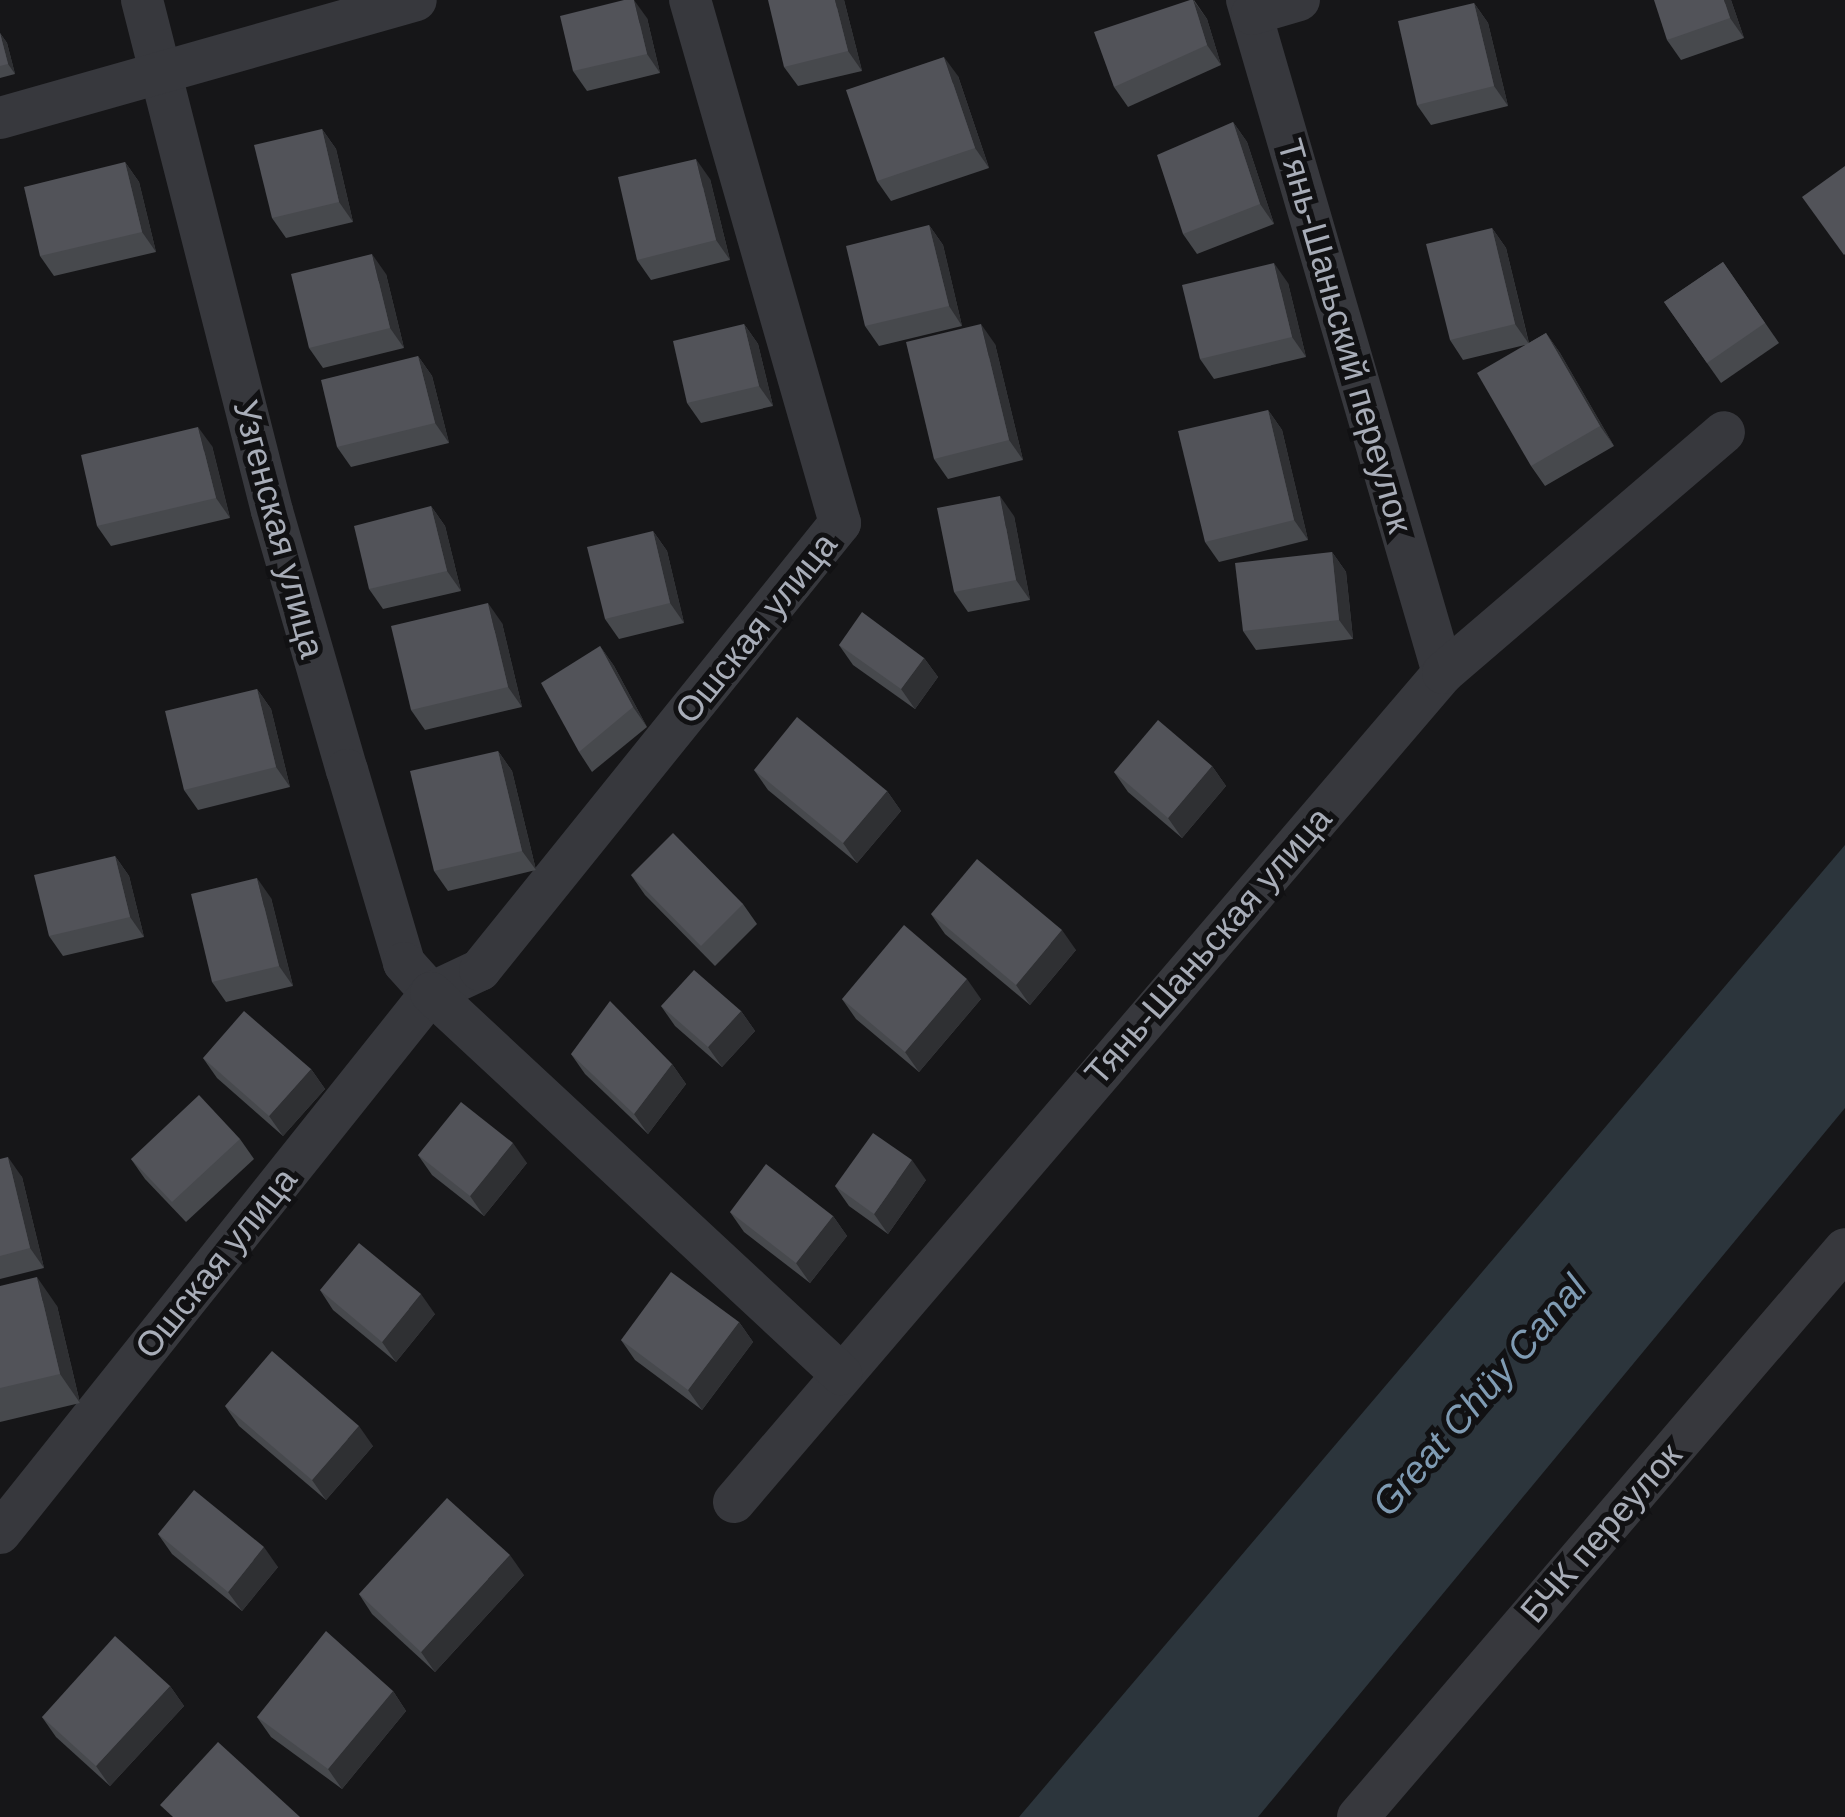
<!DOCTYPE html>
<meta charset="utf-8">
<style>
body{margin:0}
#map{position:relative;width:1845px;height:1817px;overflow:hidden;background:#161618;font-family:Helvetica,sans-serif}
div>[style]{position:absolute}
[style*='--x']{left:calc(var(--x)*1px);top:calc(var(--y)*1px);width:calc(var(--w)*1px);rotate:calc(var(--a)*1deg)}
.water>*{inset:0;background:#2c353c}
.street>*{height:42px;margin:-21px;padding:0 21px;transform-origin:21px;border-radius:21px;background:#37383d}
.wall>*{inset:0;background:#47494d}
.shaded-wall>*{inset:0;background:#2f3033}
.building>*{inset:0;background:#525359}
span{translate:-50% -50%;white-space:nowrap;text-align:center;line-height:1.15;-webkit-text-stroke:10px #111113;paint-order:stroke}
.street-label{font-size:35px;color:#a8adb8}
.water-label{font-size:38px;color:#7f9bb3;font-style:italic}
</style>
<div id="map">
<div class="water">
<i style="clip-path:polygon(1845px 845px,1845px 1108px,1258px 1817px,1019px 1817px)"></i>
</div>
<div class="street">
<i style="--x:142;--y:0;--w:527;--a:75.73"></i>
<i style="--x:272;--y:511;--w:270;--a:73.9"></i>
<i style="--x:347;--y:770;--w:201;--a:73.5"></i>
<i style="--x:404;--y:963;--w:40;--a:48"></i>
<i style="--x:431;--y:993;--w:54;--a:-25.1"></i>
<i style="--x:480;--y:970;--w:574;--a:-51.15"></i>
<i style="--x:840;--y:523;--w:544;--a:-106"></i>
<i style="--x:1247;--y:0;--w:701;--a:73.76"></i>
<i style="--x:1252;--y:14;--w:49;--a:-16.6"></i>
<i style="--x:0;--y:118;--w:432;--a:-15.8"></i>
<i style="--x:734;--y:1502;--w:1091;--a:-49.46"></i>
<i style="--x:1443;--y:673;--w:370;--a:-40.6"></i>
<i style="--x:0;--y:1533;--w:691;--a:-51.4"></i>
<i style="--x:431;--y:993;--w:560;--a:42.9"></i>
<i style="--x:1358;--y:1817;--w:748;--a:-49.39"></i>
</div>
<div class="wall">
<i style="clip-path:polygon(844px 0,862px 71px,798px 86px,784px 67px)"></i>
<i style="clip-path:polygon(1194px 0,1207px 19px,1221px 65px,1128px 107px,1114px 87px)"></i>
<i style="clip-path:polygon(1731px 0,1744px 38px,1681px 60px,1667px 40px)"></i>
<i style="clip-path:polygon(1474px 3px,1488px 23px,1508px 106px,1431px 125px,1417px 105px)"></i>
<i style="clip-path:polygon(647px 18px,660px 73px,587px 91px,573px 71px)"></i>
<i style="clip-path:polygon(0 33px,7px 43px,15px 74px,0 78px)"></i>
<i style="clip-path:polygon(958px 76px,989px 168px,891px 201px,877px 181px)"></i>
<i style="clip-path:polygon(1233px 122px,1247px 142px,1274px 224px,1197px 254px,1183px 234px)"></i>
<i style="clip-path:polygon(322px 129px,336px 149px,353px 222px,286px 238px,272px 218px)"></i>
<i style="clip-path:polygon(125px 162px,139px 182px,156px 252px,54px 276px,40px 256px)"></i>
<i style="clip-path:polygon(710px 179px,730px 260px,651px 280px,637px 260px)"></i>
<i style="clip-path:polygon(929px 225px,943px 245px,962px 326px,879px 346px,865px 326px)"></i>
<i style="clip-path:polygon(1492px 228px,1506px 248px,1529px 343px,1546px 333px,1560px 353px,1614px 446px,1545px 486px,1531px 466px,1525px 345px,1463px 360px,1450px 340px)"></i>
<i style="clip-path:polygon(1723px 262px,1779px 343px,1721px 383px,1664px 302px)"></i>
<i style="clip-path:polygon(386px 274px,404px 348px,323px 368px,309px 348px)"></i>
<i style="clip-path:polygon(1288px 283px,1306px 357px,1214px 379px,1200px 359px)"></i>
<i style="clip-path:polygon(744px 324px,758px 344px,773px 406px,701px 423px,687px 403px)"></i>
<i style="clip-path:polygon(995px 344px,1023px 460px,948px 479px,934px 459px)"></i>
<i style="clip-path:polygon(418px 356px,432px 376px,449px 443px,351px 467px,337px 447px)"></i>
<i style="clip-path:polygon(1268px 410px,1282px 430px,1308px 540px,1219px 562px,1205px 542px)"></i>
<i style="clip-path:polygon(212px 446px,230px 518px,111px 546px,97px 526px)"></i>
<i style="clip-path:polygon(431px 506px,445px 526px,461px 591px,383px 609px,369px 589px)"></i>
<i style="clip-path:polygon(1014px 516px,1030px 600px,968px 612px,954px 592px)"></i>
<i style="clip-path:polygon(653px 531px,667px 551px,684px 623px,619px 639px,605px 619px)"></i>
<i style="clip-path:polygon(1332px 552px,1346px 572px,1353px 639px,1256px 650px,1243px 631px)"></i>
<i style="clip-path:polygon(502px 623px,522px 707px,425px 730px,411px 710px)"></i>
<i style="clip-path:polygon(839px 645px,924px 658px,938px 677px,915px 709px,853px 665px)"></i>
<i style="clip-path:polygon(600px 646px,614px 666px,647px 727px,592px 772px,579px 752px)"></i>
<i style="clip-path:polygon(257px 689px,271px 709px,290px 787px,198px 810px,184px 790px)"></i>
<i style="clip-path:polygon(498px 751px,512px 771px,536px 870px,448px 891px,434px 871px)"></i>
<i style="clip-path:polygon(1212px 766px,1226px 786px,1182px 838px,1128px 792px,1114px 772px)"></i>
<i style="clip-path:polygon(754px 770px,887px 791px,901px 811px,857px 863px,768px 790px)"></i>
<i style="clip-path:polygon(115px 856px,129px 876px,144px 937px,63px 956px,49px 936px)"></i>
<i style="clip-path:polygon(631px 875px,743px 904px,757px 924px,715px 966px,645px 895px)"></i>
<i style="clip-path:polygon(271px 898px,293px 986px,226px 1002px,212px 982px)"></i>
<i style="clip-path:polygon(931px 914px,1076px 950px,1030px 1005px,945px 934px)"></i>
<i style="clip-path:polygon(842px 999px,981px 999px,919px 1072px,856px 1019px)"></i>
<i style="clip-path:polygon(661px 1006px,741px 1011px,755px 1031px,722px 1067px,675px 1026px)"></i>
<i style="clip-path:polygon(571px 1054px,672px 1064px,686px 1084px,648px 1134px,585px 1074px)"></i>
<i style="clip-path:polygon(203px 1058px,311px 1069px,325px 1089px,283px 1136px,217px 1078px)"></i>
<i style="clip-path:polygon(240px 1139px,254px 1159px,186px 1222px,145px 1179px,131px 1159px)"></i>
<i style="clip-path:polygon(418px 1155px,527px 1163px,484px 1216px,432px 1175px)"></i>
<i style="clip-path:polygon(0 1159px,22px 1177px,44px 1268px,0 1279px)"></i>
<i style="clip-path:polygon(926px 1180px,888px 1234px,849px 1206px,835px 1186px)"></i>
<i style="clip-path:polygon(730px 1212px,833px 1216px,847px 1236px,810px 1283px,744px 1232px)"></i>
<i style="clip-path:polygon(0 1286px,57px 1306px,80px 1403px,0 1422px)"></i>
<i style="clip-path:polygon(320px 1290px,435px 1314px,396px 1362px,333px 1310px)"></i>
<i style="clip-path:polygon(739px 1322px,753px 1342px,702px 1410px,635px 1360px,621px 1340px)"></i>
<i style="clip-path:polygon(225px 1406px,373px 1446px,326px 1500px,239px 1426px)"></i>
<i style="clip-path:polygon(158px 1534px,278px 1567px,242px 1611px,172px 1554px)"></i>
<i style="clip-path:polygon(524px 1575px,435px 1672px,372px 1614px,359px 1594px)"></i>
<i style="clip-path:polygon(170px 1686px,184px 1706px,110px 1786px,56px 1737px,42px 1717px)"></i>
<i style="clip-path:polygon(393px 1691px,406px 1711px,342px 1789px,271px 1737px,257px 1717px)"></i>
</div>
<div class="shaded-wall">
<i style="clip-path:polygon(634px 0,647px 18px,660px 73px,647px 54px)"></i>
<i style="clip-path:polygon(835px 0,844px 0,862px 71px,848px 51px)"></i>
<i style="clip-path:polygon(1193px 0,1207px 19px,1221px 65px,1207px 45px)"></i>
<i style="clip-path:polygon(1724px 0,1731px 0,1744px 38px,1730px 18px)"></i>
<i style="clip-path:polygon(1474px 3px,1488px 23px,1508px 106px,1494px 86px)"></i>
<i style="clip-path:polygon(0 33px,7px 43px,15px 74px,8px 64px)"></i>
<i style="clip-path:polygon(944px 57px,958px 76px,989px 168px,975px 148px)"></i>
<i style="clip-path:polygon(1233px 122px,1247px 142px,1274px 224px,1260px 204px)"></i>
<i style="clip-path:polygon(322px 129px,336px 149px,353px 222px,339px 202px)"></i>
<i style="clip-path:polygon(696px 159px,710px 179px,730px 260px,716px 240px)"></i>
<i style="clip-path:polygon(125px 162px,139px 182px,156px 252px,142px 232px)"></i>
<i style="clip-path:polygon(929px 225px,943px 245px,962px 326px,949px 306px)"></i>
<i style="clip-path:polygon(1492px 228px,1506px 248px,1529px 344px,1515px 324px)"></i>
<i style="clip-path:polygon(372px 254px,386px 274px,404px 348px,390px 328px)"></i>
<i style="clip-path:polygon(1274px 263px,1288px 283px,1306px 357px,1292px 337px)"></i>
<i style="clip-path:polygon(744px 324px,758px 344px,773px 406px,759px 386px)"></i>
<i style="clip-path:polygon(981px 324px,995px 344px,1023px 460px,1009px 440px)"></i>
<i style="clip-path:polygon(1546px 333px,1560px 353px,1614px 446px,1600px 426px)"></i>
<i style="clip-path:polygon(418px 356px,432px 376px,449px 443px,435px 423px)"></i>
<i style="clip-path:polygon(1268px 410px,1282px 430px,1308px 540px,1294px 520px)"></i>
<i style="clip-path:polygon(198px 427px,212px 446px,230px 518px,216px 498px)"></i>
<i style="clip-path:polygon(1000px 496px,1014px 516px,1030px 600px,1016px 580px)"></i>
<i style="clip-path:polygon(431px 506px,445px 526px,461px 591px,447px 571px)"></i>
<i style="clip-path:polygon(653px 531px,667px 551px,684px 623px,670px 603px)"></i>
<i style="clip-path:polygon(1332px 552px,1346px 572px,1353px 639px,1339px 620px)"></i>
<i style="clip-path:polygon(488px 603px,502px 623px,522px 707px,508px 687px)"></i>
<i style="clip-path:polygon(600px 646px,614px 666px,647px 727px,633px 707px)"></i>
<i style="clip-path:polygon(924px 658px,938px 677px,915px 709px,901px 689px)"></i>
<i style="clip-path:polygon(257px 689px,271px 709px,290px 787px,276px 767px)"></i>
<i style="clip-path:polygon(498px 751px,512px 771px,536px 870px,522px 851px)"></i>
<i style="clip-path:polygon(1212px 766px,1226px 786px,1182px 838px,1168px 818px)"></i>
<i style="clip-path:polygon(887px 791px,901px 811px,857px 863px,843px 843px)"></i>
<i style="clip-path:polygon(115px 856px,129px 876px,144px 937px,130px 917px)"></i>
<i style="clip-path:polygon(257px 878px,271px 898px,293px 986px,279px 966px)"></i>
<i style="clip-path:polygon(1062px 930px,1076px 950px,1030px 1005px,1016px 985px)"></i>
<i style="clip-path:polygon(967px 979px,981px 999px,919px 1072px,905px 1052px)"></i>
<i style="clip-path:polygon(741px 1011px,755px 1031px,722px 1067px,708px 1047px)"></i>
<i style="clip-path:polygon(672px 1064px,686px 1084px,648px 1134px,634px 1114px)"></i>
<i style="clip-path:polygon(311px 1069px,325px 1089px,283px 1136px,269px 1116px)"></i>
<i style="clip-path:polygon(513px 1143px,527px 1163px,484px 1216px,470px 1196px)"></i>
<i style="clip-path:polygon(8px 1157px,22px 1177px,44px 1268px,30px 1248px)"></i>
<i style="clip-path:polygon(912px 1160px,926px 1180px,888px 1234px,874px 1214px)"></i>
<i style="clip-path:polygon(833px 1216px,847px 1236px,810px 1283px,796px 1263px)"></i>
<i style="clip-path:polygon(37px 1277px,57px 1306px,80px 1403px,60px 1374px)"></i>
<i style="clip-path:polygon(421px 1294px,435px 1314px,396px 1362px,382px 1342px)"></i>
<i style="clip-path:polygon(739px 1322px,753px 1342px,702px 1410px,688px 1390px)"></i>
<i style="clip-path:polygon(359px 1426px,373px 1446px,326px 1500px,312px 1480px)"></i>
<i style="clip-path:polygon(264px 1547px,278px 1567px,242px 1611px,228px 1592px)"></i>
<i style="clip-path:polygon(510px 1555px,524px 1575px,435px 1672px,421px 1652px)"></i>
<i style="clip-path:polygon(170px 1686px,184px 1706px,110px 1786px,96px 1766px)"></i>
<i style="clip-path:polygon(393px 1691px,406px 1711px,342px 1789px,328px 1769px)"></i>
</div>
<div class="building">
<i style="clip-path:polygon(624px 0,634px 0,647px 54px,573px 71px,560px 16px)"></i>
<i style="clip-path:polygon(768px 0,835px 0,848px 51px,784px 67px)"></i>
<i style="clip-path:polygon(1190px 0,1193px 0,1207px 45px,1114px 87px,1094px 32px)"></i>
<i style="clip-path:polygon(1654px 0,1724px 0,1730px 18px,1667px 40px)"></i>
<i style="clip-path:polygon(1474px 3px,1494px 86px,1417px 105px,1398px 21px)"></i>
<i style="clip-path:polygon(0 33px,8px 64px,0 66px)"></i>
<i style="clip-path:polygon(944px 57px,975px 148px,877px 181px,846px 90px)"></i>
<i style="clip-path:polygon(1233px 122px,1260px 204px,1183px 234px,1157px 155px)"></i>
<i style="clip-path:polygon(322px 129px,339px 202px,272px 218px,254px 145px)"></i>
<i style="clip-path:polygon(696px 159px,716px 240px,637px 260px,618px 177px)"></i>
<i style="clip-path:polygon(125px 162px,142px 232px,40px 256px,24px 187px)"></i>
<i style="clip-path:polygon(1845px 166px,1845px 254px,1844px 255px,1802px 197px)"></i>
<i style="clip-path:polygon(929px 225px,949px 306px,865px 326px,846px 246px)"></i>
<i style="clip-path:polygon(1492px 228px,1515px 324px,1450px 340px,1426px 244px)"></i>
<i style="clip-path:polygon(372px 254px,390px 328px,309px 348px,291px 274px)"></i>
<i style="clip-path:polygon(1723px 262px,1765px 323px,1707px 363px,1664px 302px)"></i>
<i style="clip-path:polygon(1274px 263px,1292px 337px,1200px 359px,1182px 285px)"></i>
<i style="clip-path:polygon(744px 324px,759px 386px,687px 403px,673px 341px)"></i>
<i style="clip-path:polygon(981px 324px,1009px 440px,934px 459px,906px 342px)"></i>
<i style="clip-path:polygon(1546px 333px,1600px 426px,1531px 466px,1477px 373px)"></i>
<i style="clip-path:polygon(418px 356px,435px 423px,337px 447px,321px 380px)"></i>
<i style="clip-path:polygon(1268px 410px,1294px 520px,1205px 542px,1178px 431px)"></i>
<i style="clip-path:polygon(198px 427px,216px 498px,97px 526px,81px 455px)"></i>
<i style="clip-path:polygon(1000px 496px,1016px 580px,954px 592px,937px 508px)"></i>
<i style="clip-path:polygon(431px 506px,447px 571px,369px 589px,354px 526px)"></i>
<i style="clip-path:polygon(653px 531px,670px 603px,605px 619px,587px 547px)"></i>
<i style="clip-path:polygon(1332px 552px,1339px 620px,1243px 631px,1235px 563px)"></i>
<i style="clip-path:polygon(488px 603px,508px 687px,411px 710px,391px 626px)"></i>
<i style="clip-path:polygon(862px 612px,924px 658px,901px 689px,839px 645px)"></i>
<i style="clip-path:polygon(600px 646px,633px 707px,579px 752px,541px 683px)"></i>
<i style="clip-path:polygon(257px 689px,276px 767px,184px 790px,165px 711px)"></i>
<i style="clip-path:polygon(797px 717px,887px 791px,843px 843px,754px 770px)"></i>
<i style="clip-path:polygon(1158px 720px,1212px 766px,1168px 818px,1114px 772px)"></i>
<i style="clip-path:polygon(498px 751px,522px 851px,434px 871px,410px 771px)"></i>
<i style="clip-path:polygon(673px 833px,743px 904px,701px 946px,631px 875px)"></i>
<i style="clip-path:polygon(115px 856px,130px 917px,49px 936px,34px 875px)"></i>
<i style="clip-path:polygon(977px 859px,1062px 930px,1016px 985px,931px 914px)"></i>
<i style="clip-path:polygon(257px 878px,279px 966px,212px 982px,191px 894px)"></i>
<i style="clip-path:polygon(904px 925px,967px 979px,905px 1052px,842px 999px)"></i>
<i style="clip-path:polygon(694px 970px,741px 1011px,708px 1047px,661px 1006px)"></i>
<i style="clip-path:polygon(610px 1001px,672px 1064px,634px 1114px,571px 1054px)"></i>
<i style="clip-path:polygon(244px 1011px,311px 1069px,269px 1116px,203px 1058px)"></i>
<i style="clip-path:polygon(199px 1095px,240px 1139px,172px 1202px,131px 1159px)"></i>
<i style="clip-path:polygon(461px 1102px,513px 1143px,470px 1196px,418px 1155px)"></i>
<i style="clip-path:polygon(873px 1133px,912px 1160px,874px 1214px,835px 1186px)"></i>
<i style="clip-path:polygon(8px 1157px,30px 1248px,0 1256px,0 1159px)"></i>
<i style="clip-path:polygon(766px 1164px,833px 1216px,796px 1263px,730px 1212px)"></i>
<i style="clip-path:polygon(359px 1243px,421px 1294px,382px 1342px,320px 1290px)"></i>
<i style="clip-path:polygon(671px 1272px,739px 1322px,688px 1390px,621px 1340px)"></i>
<i style="clip-path:polygon(37px 1277px,60px 1374px,0 1388px,0 1286px)"></i>
<i style="clip-path:polygon(272px 1351px,359px 1426px,312px 1480px,225px 1406px)"></i>
<i style="clip-path:polygon(194px 1490px,264px 1547px,228px 1592px,158px 1534px)"></i>
<i style="clip-path:polygon(447px 1498px,510px 1555px,421px 1652px,359px 1594px)"></i>
<i style="clip-path:polygon(326px 1631px,393px 1691px,328px 1769px,257px 1717px)"></i>
<i style="clip-path:polygon(115px 1636px,170px 1686px,96px 1766px,42px 1717px)"></i>
<i style="clip-path:polygon(218px 1742px,300px 1817px,173px 1817px,160px 1805px)"></i>
</div>
<div class="street-label">
<span style="left:1345px;top:336px;rotate:74deg">Тянь-Шаньский переулок</span>
<span style="left:279px;top:529px;rotate:75deg">Узгенская улица</span>
<span style="left:756px;top:628px;rotate:-51deg">Ошская улица</span>
<span style="left:1208px;top:946px;rotate:-49deg">Тянь-Шаньская улица</span>
<span style="left:216px;top:1263px;rotate:-51deg">Ошская улица</span>
<span style="left:1601px;top:1533px;rotate:-49deg">БЧК переулок</span>
</div>
<div class="water-label">
<span style="left:1480px;top:1396px;rotate:-49deg">Great Chüy Canal</span>
</div>
</div>
